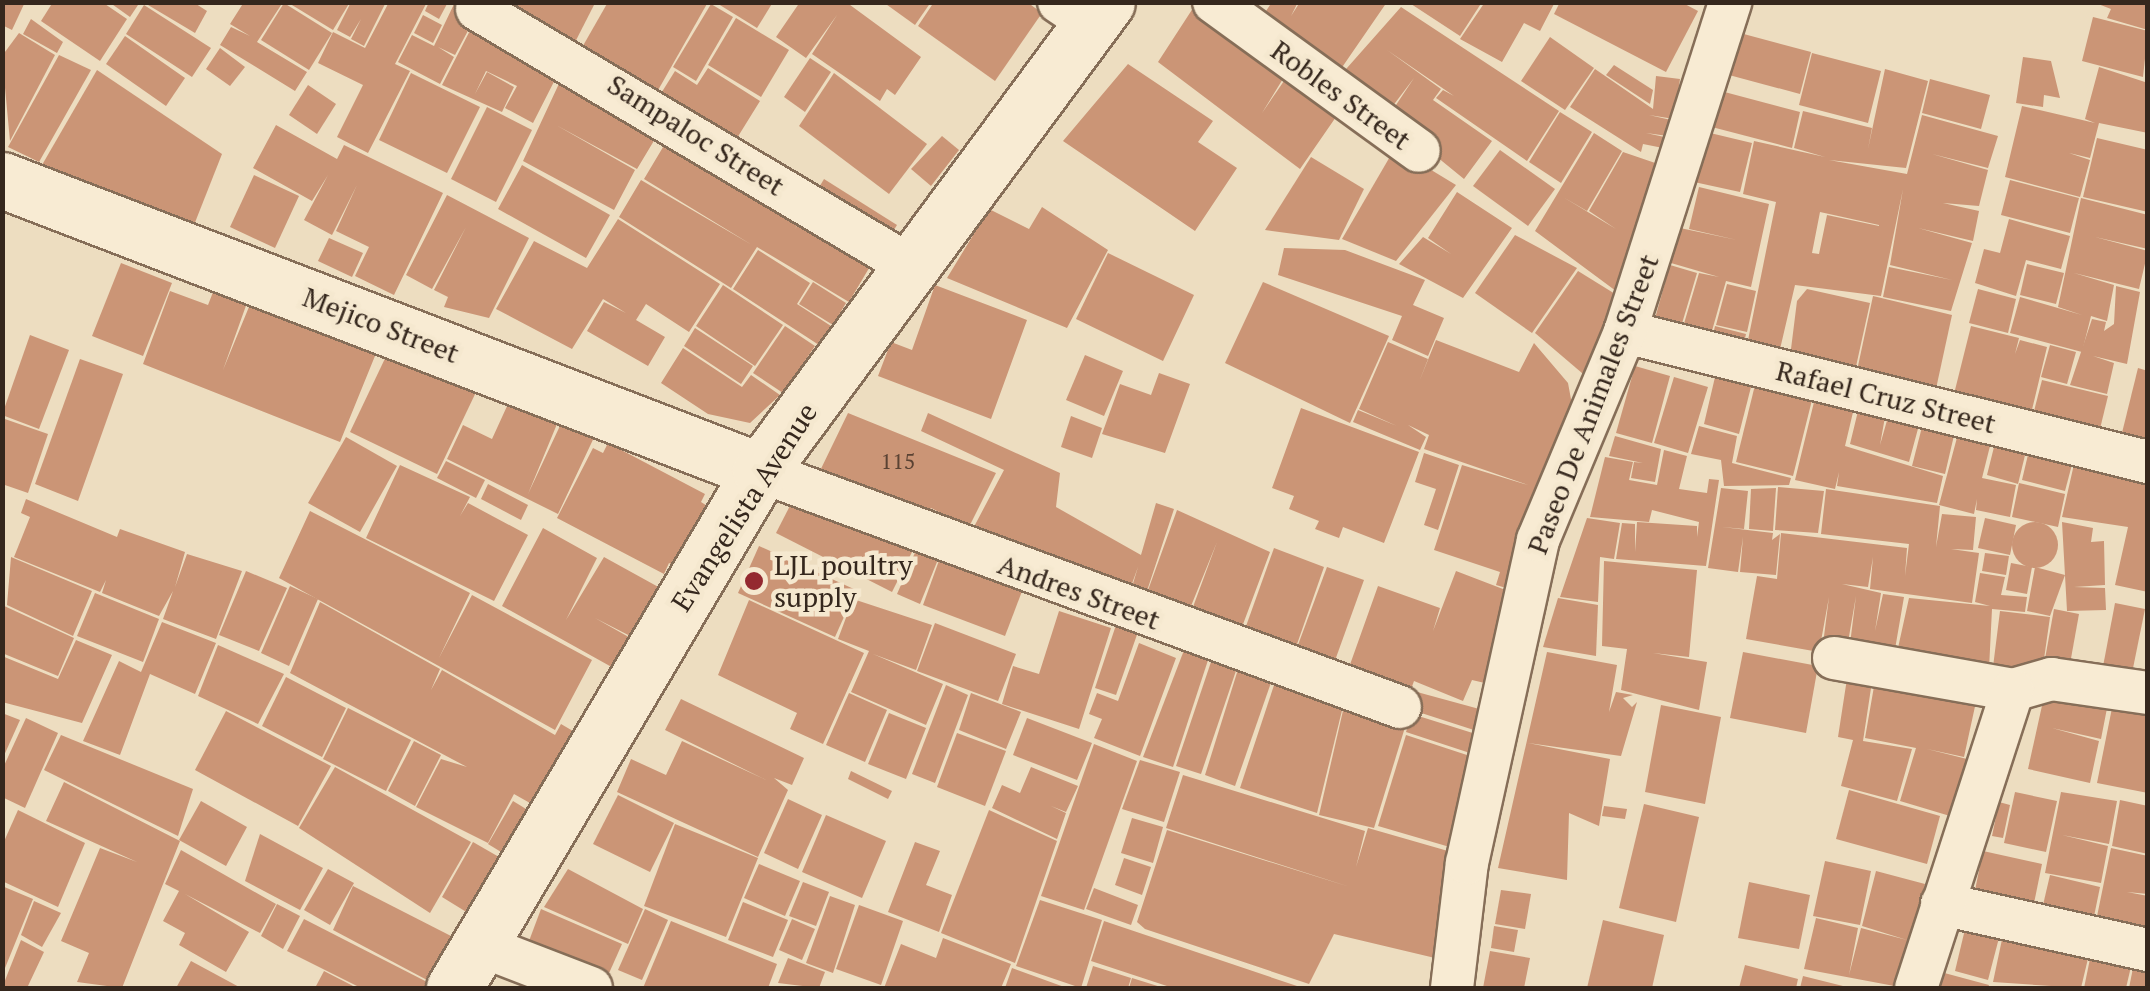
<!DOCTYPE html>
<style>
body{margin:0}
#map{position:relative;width:2150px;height:991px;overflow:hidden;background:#edddc0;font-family:"PT Serif",serif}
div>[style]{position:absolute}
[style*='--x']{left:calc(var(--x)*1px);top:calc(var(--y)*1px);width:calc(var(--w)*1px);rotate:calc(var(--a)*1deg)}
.building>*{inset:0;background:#cb9576}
.round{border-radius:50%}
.roads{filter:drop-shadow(2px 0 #866e58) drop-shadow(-2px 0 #866e58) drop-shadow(0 2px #866e58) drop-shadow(0 -2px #866e58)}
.street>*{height:42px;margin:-21px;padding:0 21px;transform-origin:21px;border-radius:21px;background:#f8ebd3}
.secondary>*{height:55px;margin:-27.5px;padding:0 27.5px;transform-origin:27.5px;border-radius:27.5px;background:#f8ebd3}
.dots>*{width:28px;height:28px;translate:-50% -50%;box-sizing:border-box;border:5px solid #f5e8cf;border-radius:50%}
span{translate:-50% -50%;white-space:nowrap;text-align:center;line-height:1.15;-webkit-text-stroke:9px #f5e8cf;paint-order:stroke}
.number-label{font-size:22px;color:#5a4233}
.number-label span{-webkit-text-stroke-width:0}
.street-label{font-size:28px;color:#35271d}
.poi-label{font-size:28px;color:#35271d}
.left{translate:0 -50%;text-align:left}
.frame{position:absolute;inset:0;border:5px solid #35271d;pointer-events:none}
</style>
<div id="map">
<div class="building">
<i style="clip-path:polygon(2px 2px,25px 2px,12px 30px,2px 25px)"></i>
<i style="clip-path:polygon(53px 2px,102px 2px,127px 19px,100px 61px,41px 21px)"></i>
<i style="clip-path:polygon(109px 2px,140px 2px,130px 17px)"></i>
<i style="clip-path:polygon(143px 2px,193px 2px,207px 11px,195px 33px)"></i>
<i style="clip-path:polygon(244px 2px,283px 2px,257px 42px,307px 72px,295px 91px,220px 45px,231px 27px,250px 36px,230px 24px)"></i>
<i style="clip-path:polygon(287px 2px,350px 2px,333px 30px)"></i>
<i style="clip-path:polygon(351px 2px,386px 2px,364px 46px,351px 39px,361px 19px,350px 37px,337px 30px)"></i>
<i style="clip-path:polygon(389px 2px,427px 2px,395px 64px,410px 71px,368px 153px,337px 137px,363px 85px,318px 63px,333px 32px,365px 48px)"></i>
<i style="clip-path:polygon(429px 2px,448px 2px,439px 19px,425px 11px)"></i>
<i style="clip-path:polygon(455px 2px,478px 12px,455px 55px,438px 47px,454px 57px,440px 84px,398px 62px,412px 35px,434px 46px)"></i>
<i style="clip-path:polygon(503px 2px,590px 2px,594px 5px,569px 54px)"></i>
<i style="clip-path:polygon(608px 2px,708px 2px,657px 92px,576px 58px)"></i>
<i style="clip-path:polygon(715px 2px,773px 2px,757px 28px)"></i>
<i style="clip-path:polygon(800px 2px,846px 2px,921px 57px,895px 95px,887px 89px,880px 101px,812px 54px,837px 15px,806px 58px,776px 37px)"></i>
<i style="clip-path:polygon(883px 2px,931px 2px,915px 25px)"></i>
<i style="clip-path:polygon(934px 2px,1027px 2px,1042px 13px,995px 81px,918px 26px)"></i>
<i style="clip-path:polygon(1197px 2px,1292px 64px,1262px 113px,1295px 65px,1347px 101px,1300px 169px,1158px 62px)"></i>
<i style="clip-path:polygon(1272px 2px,1298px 2px,1291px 16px,1300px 2px,1387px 2px,1334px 79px,1260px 20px)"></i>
<i style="clip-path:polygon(1408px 2px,1482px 2px,1460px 36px)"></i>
<i style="clip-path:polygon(1485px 2px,1555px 2px,1540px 31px,1524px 23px,1502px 62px,1460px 39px)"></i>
<i style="clip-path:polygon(1560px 2px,1681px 2px,1698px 11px,1666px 72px,1554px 14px)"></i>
<i style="clip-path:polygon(2093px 2px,2148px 2px,2148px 30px,2107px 18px,2111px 9px)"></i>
<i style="clip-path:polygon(284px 3px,332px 33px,309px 70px,261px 40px)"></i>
<i style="clip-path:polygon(711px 4px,733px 17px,696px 81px,673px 67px)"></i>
<i style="clip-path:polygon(144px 5px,211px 48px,192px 77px,126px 34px)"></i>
<i style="clip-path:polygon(1401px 7px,1559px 111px,1527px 161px,1436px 98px,1443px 90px,1454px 96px,1387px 50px,1441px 89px,1433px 100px,1492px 141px,1464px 179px,1388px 117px,1414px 78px,1389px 111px,1339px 77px)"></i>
<i style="clip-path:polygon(479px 13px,565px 60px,533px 123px,505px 108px,517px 86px,486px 71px,475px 94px,487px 72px,514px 87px,502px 112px,442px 85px)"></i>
<i style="clip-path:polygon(423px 15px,442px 25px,433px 43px,414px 33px)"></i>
<i style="clip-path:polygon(2093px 17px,2148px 31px,2143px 77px,2082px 61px)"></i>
<i style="clip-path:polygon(736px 18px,789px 50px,761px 97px,708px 65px)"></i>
<i style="clip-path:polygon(31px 19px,63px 42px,57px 53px,23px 34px)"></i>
<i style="clip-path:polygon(19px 33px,55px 55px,10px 141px,2px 56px)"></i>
<i style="clip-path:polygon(1740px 33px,1811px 52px,1800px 94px,1729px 75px)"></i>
<i style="clip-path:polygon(125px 36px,185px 78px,166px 106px,106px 64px)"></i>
<i style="clip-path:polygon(1550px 37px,1594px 68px,1565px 110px,1521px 81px)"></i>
<i style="clip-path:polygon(220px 48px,245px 67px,230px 86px,206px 69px)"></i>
<i style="clip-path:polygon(1812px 53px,1881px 71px,1868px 123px,1799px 105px)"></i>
<i style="clip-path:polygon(59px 55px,91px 70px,39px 162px,8px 147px)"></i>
<i style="clip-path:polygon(2023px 57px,2051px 61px,2060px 98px,2044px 95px,2043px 107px,2016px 103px)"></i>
<i style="clip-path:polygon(810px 58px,831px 72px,805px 112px,784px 97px)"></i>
<i style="clip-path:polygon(570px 60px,667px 119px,637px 169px,556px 125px,635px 170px,614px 210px,523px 161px)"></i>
<i style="clip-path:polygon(1128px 64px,1213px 121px,1198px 142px,1237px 168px,1195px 231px,1063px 141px)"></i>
<i style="clip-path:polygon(1614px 65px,1653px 90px,1650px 104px,1606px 75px)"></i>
<i style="clip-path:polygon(2099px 67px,2148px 83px,2148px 133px,2099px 123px,2090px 158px,2069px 153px,2090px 160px,2080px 197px,2005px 177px,2022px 106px,2095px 123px,2085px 119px)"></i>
<i style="clip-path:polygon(708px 68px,760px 101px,729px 151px,655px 103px,675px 71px,697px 85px)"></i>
<i style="clip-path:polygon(1595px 69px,1653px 109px,1656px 76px,1680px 79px,1674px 119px,1649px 115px,1671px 120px,1668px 136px,1646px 133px,1669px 138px,1668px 149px,1643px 144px,1641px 152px,1570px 107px)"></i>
<i style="clip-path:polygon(evenodd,1885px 69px,1928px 81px,1906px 168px,1829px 160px,1907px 174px,1922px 115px,1998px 136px,1988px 168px,1932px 154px,1988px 170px,1979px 206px,1943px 203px,1979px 211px,1973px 241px,1918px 228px,1972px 243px,1951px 311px,1883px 297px,1889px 267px,1952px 280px,1890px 265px,1903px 189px,1881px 296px,1795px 285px,1777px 362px,1745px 355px,1776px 202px,1743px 194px,1754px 141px,1825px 157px,1794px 148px,1803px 111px,1872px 128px,1868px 149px,1885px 69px,1820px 212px,1879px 225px,1879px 226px,1827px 215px,1819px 254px,1812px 253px,1820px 212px)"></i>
<i style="clip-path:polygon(97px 70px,222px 154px,194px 225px,42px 165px)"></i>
<i style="clip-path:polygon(411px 73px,480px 107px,447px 173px,379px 140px)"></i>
<i style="clip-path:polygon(834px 73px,927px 144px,889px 194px,799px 126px)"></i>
<i style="clip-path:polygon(1930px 79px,1990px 95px,1981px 129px,1922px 113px)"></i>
<i style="clip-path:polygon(308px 85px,336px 104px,317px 134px,289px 115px)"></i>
<i style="clip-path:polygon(1717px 90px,1800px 112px,1792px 148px,1708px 126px)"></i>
<i style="clip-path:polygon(487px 107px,532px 130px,496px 202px,451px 179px)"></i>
<i style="clip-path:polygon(1560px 112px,1592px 132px,1561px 183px,1529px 162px)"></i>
<i style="clip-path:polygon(276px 125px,337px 159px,344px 145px,443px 193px,394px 295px,355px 276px,369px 247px,336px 231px,357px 185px,332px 235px,304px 220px,328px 175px,312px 201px,253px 168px)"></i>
<i style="clip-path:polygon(675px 127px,808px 207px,795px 229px,810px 208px,875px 258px,849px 302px,757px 247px,731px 288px,619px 217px,641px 180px,752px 245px,644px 179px)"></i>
<i style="clip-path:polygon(1706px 132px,1752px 143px,1740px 192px,1694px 182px)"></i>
<i style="clip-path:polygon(1594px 133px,1622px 151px,1587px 211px,1563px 197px,1616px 229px,1589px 211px,1623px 152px,1664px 166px,1620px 294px,1535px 231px)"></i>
<i style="clip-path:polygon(942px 136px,959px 150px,931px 186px,911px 169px)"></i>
<i style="clip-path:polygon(2097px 138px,2148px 150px,2148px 212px,2083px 197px)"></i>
<i style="clip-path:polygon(1395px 148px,1456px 185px,1396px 261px,1342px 239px)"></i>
<i style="clip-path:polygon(1500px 150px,1555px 189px,1528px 226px,1473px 186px)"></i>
<i style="clip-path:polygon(1311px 157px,1364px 189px,1339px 240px,1265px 230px)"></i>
<i style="clip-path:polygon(522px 165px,610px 215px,586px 258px,498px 209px)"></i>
<i style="clip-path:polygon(254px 175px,299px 196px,275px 248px,230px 227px)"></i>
<i style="clip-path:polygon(824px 179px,897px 225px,884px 246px,811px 201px)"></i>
<i style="clip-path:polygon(2010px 180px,2079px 198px,2070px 233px,2001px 215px)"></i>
<i style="clip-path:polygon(1699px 187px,1769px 204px,1751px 287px,1726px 281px,1708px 345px,1680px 337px,1699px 273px,1719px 277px,1671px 263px,1680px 228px,1737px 240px,1689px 229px)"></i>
<i style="clip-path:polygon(1457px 192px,1512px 228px,1463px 298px,1399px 264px,1423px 237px,1451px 254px,1428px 238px)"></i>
<i style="clip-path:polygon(447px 195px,529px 238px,489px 318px,444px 307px,448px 297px,434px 290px,466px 227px,432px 289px,406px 275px)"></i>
<i style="clip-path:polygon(2081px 198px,2148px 215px,2148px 249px,2095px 237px,2148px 251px,2139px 289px,2074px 273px,2114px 285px,2107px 321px,2091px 316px,2082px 352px,2010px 333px,2020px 297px,2082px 315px,2058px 307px)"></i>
<i style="clip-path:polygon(1042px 207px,1108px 250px,1067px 328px,947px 278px,989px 209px,1029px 229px)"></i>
<i style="clip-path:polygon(618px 219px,720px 284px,689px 332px,646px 304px,636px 320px,665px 337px,648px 366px,587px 331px,604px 302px,626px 313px,603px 299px,572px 349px,496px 309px,534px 241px,587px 268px)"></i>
<i style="clip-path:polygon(2009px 219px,2070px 236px,2061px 269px,2026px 260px,2016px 296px,1975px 283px,1984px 249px,2000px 253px)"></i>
<i style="clip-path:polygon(1515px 235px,1577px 268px,1532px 333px,1475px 293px)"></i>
<i style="clip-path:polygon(329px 238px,363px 253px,352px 277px,318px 261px)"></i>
<i style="clip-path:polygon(1284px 248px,1345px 250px,1425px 280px,1413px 305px,1444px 318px,1428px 356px,1392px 340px,1402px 316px,1278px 275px)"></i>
<i style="clip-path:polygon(758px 250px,810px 283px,797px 304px,831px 326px,819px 345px,733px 289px)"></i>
<i style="clip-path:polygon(1108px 253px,1194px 295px,1163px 361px,1076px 319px)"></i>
<i style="clip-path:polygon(121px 263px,172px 283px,143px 356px,92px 336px)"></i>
<i style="clip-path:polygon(2027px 264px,2064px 273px,2056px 304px,2020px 295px)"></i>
<i style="clip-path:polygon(1670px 265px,1697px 273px,1678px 337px,1652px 329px)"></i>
<i style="clip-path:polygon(1578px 271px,1620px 297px,1589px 379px,1535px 333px)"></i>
<i style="clip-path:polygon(813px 282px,846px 303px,833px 325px,799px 304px)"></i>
<i style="clip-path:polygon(1263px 282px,1389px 336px,1350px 423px,1225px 363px)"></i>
<i style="clip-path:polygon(1727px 284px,1756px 291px,1747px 332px,1716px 325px)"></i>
<i style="clip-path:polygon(723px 285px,783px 325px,755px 366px,696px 326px)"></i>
<i style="clip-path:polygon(935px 285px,1027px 320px,991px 419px,878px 376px,891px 342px,912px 350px)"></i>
<i style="clip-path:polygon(2116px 286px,2140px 292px,2127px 364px,2093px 356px,2114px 363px,2107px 394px,2070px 385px,2092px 319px,2106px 322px,2104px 331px,2114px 324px)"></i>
<i style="clip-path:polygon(215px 287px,248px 300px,223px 370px,251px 302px,377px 351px,340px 442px,143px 364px,170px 291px,208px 305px)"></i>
<i style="clip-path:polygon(1807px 289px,1870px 303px,1853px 380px,1789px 365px,1797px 301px)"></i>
<i style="clip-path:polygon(1978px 289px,2016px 299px,2008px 333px,1969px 323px)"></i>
<i style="clip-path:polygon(1873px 296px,1952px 315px,1934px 398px,1855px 380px)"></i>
<i style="clip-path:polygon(785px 326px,815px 346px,783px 393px,753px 373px)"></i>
<i style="clip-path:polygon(1715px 326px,1746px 334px,1741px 356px,1710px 348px)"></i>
<i style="clip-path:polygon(1971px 326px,2019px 338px,2015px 354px,2020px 340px,2047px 347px,2030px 418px,1952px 402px)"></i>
<i style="clip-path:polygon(695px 328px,753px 366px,741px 384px,684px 346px)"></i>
<i style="clip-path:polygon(30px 335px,69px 350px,39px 429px,2px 415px)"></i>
<i style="clip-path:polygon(1436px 340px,1519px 372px,1534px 343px,1568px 383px,1573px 410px,1516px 591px,1496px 585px,1500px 572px,1434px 550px,1462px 465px,1528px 485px,1424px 449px,1429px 435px,1408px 425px,1426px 437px,1420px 450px,1353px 422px,1358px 410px,1397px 426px,1359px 409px,1388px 342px,1428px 359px,1419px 382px)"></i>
<i style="clip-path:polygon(2050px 345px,2076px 352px,2067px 384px,2041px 377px)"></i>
<i style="clip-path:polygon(390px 348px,477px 390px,437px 474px,350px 432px)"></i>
<i style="clip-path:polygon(683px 348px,742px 387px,751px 375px,780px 395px,750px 423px,708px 414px,661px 383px)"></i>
<i style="clip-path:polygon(1085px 355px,1123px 371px,1104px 416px,1066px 400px)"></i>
<i style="clip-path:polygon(80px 359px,123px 374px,78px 501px,35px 484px)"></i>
<i style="clip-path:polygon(1635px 366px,1670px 376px,1652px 443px,1616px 433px)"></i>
<i style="clip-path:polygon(2138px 368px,2148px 371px,2148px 448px,2120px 441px)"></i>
<i style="clip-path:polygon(1159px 373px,1190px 384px,1165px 453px,1102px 434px,1120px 384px,1151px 395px)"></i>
<i style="clip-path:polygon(1674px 377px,1708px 387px,1688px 453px,1654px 443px)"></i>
<i style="clip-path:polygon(1715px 377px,1751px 387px,1739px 434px,1704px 424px)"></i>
<i style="clip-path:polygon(2042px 380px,2108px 396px,2098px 437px,2033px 415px)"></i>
<i style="clip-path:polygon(1755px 385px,1812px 400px,1793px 476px,1736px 462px)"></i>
<i style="clip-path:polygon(1815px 398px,1854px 408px,1845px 446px,1943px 476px,1937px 503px,1837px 486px,1839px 472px,1835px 489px,1795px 480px)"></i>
<i style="clip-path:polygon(508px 404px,557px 424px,528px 494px,566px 413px,598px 429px,558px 514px,447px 459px,463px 425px,492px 439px)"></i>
<i style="clip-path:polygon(1301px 408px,1419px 452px,1384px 543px,1343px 527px,1339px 538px,1315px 529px,1319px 521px,1289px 509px,1294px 496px,1272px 488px)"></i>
<i style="clip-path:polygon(1858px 411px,1885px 417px,1880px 445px,1888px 417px,1919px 425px,1909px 462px,1850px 444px)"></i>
<i style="clip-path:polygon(848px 413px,996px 473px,969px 527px,931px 508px,921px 529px,817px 477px)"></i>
<i style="clip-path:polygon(928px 413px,1060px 473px,1056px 507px,1141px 555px,1156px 503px,1174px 509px,1142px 606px,1128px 600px,1138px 567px,1125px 603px,967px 540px,1004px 470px,921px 431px)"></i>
<i style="clip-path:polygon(1071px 416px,1102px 428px,1092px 458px,1061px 447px)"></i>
<i style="clip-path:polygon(2px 418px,48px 434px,28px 493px,2px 484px)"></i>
<i style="clip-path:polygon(1923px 423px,1955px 431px,1945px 474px,1912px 466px)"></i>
<i style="clip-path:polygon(1699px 426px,1737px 436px,1732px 463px,1791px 478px,1789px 485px,1724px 486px,1721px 460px,1691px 454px)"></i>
<i style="clip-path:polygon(1959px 430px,1992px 438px,1982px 478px,2016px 485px,2010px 517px,1976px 510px,1977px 499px,1974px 514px,1939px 505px)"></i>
<i style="clip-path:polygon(1997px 435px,2028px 443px,2018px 484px,1987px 475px)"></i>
<i style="clip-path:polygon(1615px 436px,1661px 449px,1655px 482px,1631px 478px,1634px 462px,1643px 463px,1609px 456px)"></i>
<i style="clip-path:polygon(346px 437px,397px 466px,360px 532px,308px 503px)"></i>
<i style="clip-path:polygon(2031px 442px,2075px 453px,2065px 491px,2022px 480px)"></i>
<i style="clip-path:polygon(608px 443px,705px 494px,701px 502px,712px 509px,681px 569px,669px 563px,664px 574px,557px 518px,593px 448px,603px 453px)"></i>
<i style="clip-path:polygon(1664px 450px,1687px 456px,1679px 489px,1707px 493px,1709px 479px,1719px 480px,1706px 566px,1616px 559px,1622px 523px,1635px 524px,1635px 552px,1637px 522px,1697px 526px,1697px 537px,1699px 522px,1652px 510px,1649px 522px,1590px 517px,1605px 457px,1633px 462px,1629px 480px,1657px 485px)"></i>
<i style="clip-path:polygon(2077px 451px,2148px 476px,2148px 592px,2115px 585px,2128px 527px,2062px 517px)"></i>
<i style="clip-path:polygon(1424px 453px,1459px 465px,1438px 530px,1424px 525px,1436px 489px,1415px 482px)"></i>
<i style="clip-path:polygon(446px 461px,485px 480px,476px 498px,437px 478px)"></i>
<i style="clip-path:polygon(400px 465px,470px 497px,460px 516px,468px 503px,528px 535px,494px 601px,366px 538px)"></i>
<i style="clip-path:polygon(2019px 483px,2065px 494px,2058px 527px,2012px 517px)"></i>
<i style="clip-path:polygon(488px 484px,528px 505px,521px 520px,481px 499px)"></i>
<i style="clip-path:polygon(1778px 487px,1824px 491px,1818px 533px,1775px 530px)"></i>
<i style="clip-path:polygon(1721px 488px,1748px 491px,1744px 529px,1722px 527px,1773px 533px,1772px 540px,1780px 534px,1776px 575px,1740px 572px,1743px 537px,1738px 572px,1708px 568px)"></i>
<i style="clip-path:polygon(1776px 488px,1773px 531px,1749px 529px,1751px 489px)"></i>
<i style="clip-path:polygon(1826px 489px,1940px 506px,1936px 547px,1942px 514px,1976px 517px,1973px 550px,1951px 549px,1979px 553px,1972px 603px,1870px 589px,1873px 557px,1868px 587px,1842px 584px,1881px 593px,1875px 631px,1883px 594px,1904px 597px,1894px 655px,1849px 652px,1856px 596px,1847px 648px,1823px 644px,1829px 597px,1819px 652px,1746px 639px,1757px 576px,1777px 579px,1781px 533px,1907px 548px,1905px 576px,1909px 544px,1821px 534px)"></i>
<i style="clip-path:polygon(795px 496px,914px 548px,892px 592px,776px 533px)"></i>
<i style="clip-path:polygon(26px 499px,117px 537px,120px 529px,185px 552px,175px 587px,187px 554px,242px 571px,216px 639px,163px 619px,173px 591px,159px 616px,102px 593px,106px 580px,100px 592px,14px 557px,30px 517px,21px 513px)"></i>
<i style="clip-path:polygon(1177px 510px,1270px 552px,1239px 635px,1190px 615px,1217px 542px,1189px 611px,1147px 593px)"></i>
<i style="clip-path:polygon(310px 511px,470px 593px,439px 658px,472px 595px,592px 660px,555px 730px,279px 578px)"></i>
<i style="clip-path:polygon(1587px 518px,1620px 523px,1614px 559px,1600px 557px,1598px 602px,1560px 597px)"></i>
<i style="clip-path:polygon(1985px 518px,2016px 525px,2010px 555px,1978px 548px)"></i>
<i style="clip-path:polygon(2062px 522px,2093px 528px,2091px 542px,2104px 541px,2105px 585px,2074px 587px,2105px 588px,2106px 610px,2067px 611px)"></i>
<i class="round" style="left:2012px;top:522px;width:46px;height:46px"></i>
<i style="clip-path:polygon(543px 528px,597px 558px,566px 620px,604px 557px,662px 589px,636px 639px,595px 618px,634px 640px,617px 670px,502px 606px)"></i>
<i style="clip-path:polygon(759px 546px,856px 590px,835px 637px,738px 593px)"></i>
<i style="clip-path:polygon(917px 548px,939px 557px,920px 604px,897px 594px)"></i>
<i style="clip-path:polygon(1274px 548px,1324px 567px,1296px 647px,1245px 629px)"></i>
<i style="clip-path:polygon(1985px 553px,2009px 556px,2006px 575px,1982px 571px)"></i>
<i style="clip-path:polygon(941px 555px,1024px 586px,1005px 636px,923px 605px)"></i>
<i style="clip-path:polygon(11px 557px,92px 591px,73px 636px,7px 605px)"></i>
<i style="clip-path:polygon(1604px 561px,1697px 570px,1689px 657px,1653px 653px,1707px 662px,1699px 710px,1621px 690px,1627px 649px,1602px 646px)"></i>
<i style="clip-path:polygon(2011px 563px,2032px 567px,2027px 594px,2006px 590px)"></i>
<i style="clip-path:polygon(1327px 567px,1364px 580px,1333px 666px,1295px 653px)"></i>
<i style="clip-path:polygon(2035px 567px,2065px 575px,2050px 616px,2027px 611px)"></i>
<i style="clip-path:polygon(246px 571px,287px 588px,259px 651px,219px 635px)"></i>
<i style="clip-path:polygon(1456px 571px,1516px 594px,1489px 684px,1472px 680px,1463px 701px,1414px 681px,1409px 695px,1347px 673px,1378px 586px,1440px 608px,1433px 631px)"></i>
<i style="clip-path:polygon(1980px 573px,2005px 577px,2001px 595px,2027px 597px,2025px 612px,1992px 609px,1989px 669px,1896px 657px,1909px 598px,1990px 606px,1975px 602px)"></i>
<i style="clip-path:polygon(290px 586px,318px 599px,289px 666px,261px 653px)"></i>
<i style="clip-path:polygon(95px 593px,159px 619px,143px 662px,77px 636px)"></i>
<i style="clip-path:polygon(1558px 598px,1598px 605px,1596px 656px,1543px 647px)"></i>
<i style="clip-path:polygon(853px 599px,932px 625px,916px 670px,873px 654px,943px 684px,926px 725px,851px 692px,869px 651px,838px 639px)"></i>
<i style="clip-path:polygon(749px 600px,864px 653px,823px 744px,790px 729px,797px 713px,718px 675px)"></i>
<i style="clip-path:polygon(320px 602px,440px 669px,431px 690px,442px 670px,555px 735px,561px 724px,578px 734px,537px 807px,514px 794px,488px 843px,416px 807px,441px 759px,467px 767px,290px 673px)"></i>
<i style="clip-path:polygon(2115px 603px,2145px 609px,2130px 683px,2101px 677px)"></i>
<i style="clip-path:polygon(2px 605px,74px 638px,58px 676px,2px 653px)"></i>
<i style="clip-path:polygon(2054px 609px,2079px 614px,2068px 675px,2043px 670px)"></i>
<i style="clip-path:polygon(1059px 611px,1111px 628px,1079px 729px,1002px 704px,1013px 666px,1039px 674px)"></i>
<i style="clip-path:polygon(2000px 611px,2050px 617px,2042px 673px,1993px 667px)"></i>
<i style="clip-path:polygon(1118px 619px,1140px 626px,1116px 695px,1095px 688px)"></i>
<i style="clip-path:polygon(162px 622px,216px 643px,195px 694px,150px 674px,120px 755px,83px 741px,119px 661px,141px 672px)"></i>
<i style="clip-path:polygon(935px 623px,1016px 654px,998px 701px,917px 671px)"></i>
<i style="clip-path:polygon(76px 640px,112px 655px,82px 723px,2px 702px,2px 656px,58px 679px)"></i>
<i style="clip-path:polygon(1139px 643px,1176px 658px,1140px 756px,1094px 738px,1102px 719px,1089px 714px,1097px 693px,1118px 701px)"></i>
<i style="clip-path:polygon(218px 645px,284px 674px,258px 724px,198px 696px)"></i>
<i style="clip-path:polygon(1186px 645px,1211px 651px,1173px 767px,1143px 757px)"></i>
<i style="clip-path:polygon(1547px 652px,1617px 665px,1609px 712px,1616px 692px,1633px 695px,1623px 698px,1632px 707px,1637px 702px,1621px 756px,1528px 743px,1610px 759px,1599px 826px,1569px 813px,1567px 880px,1498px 868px)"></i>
<i style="clip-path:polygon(1743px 652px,1818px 666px,1806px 733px,1730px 718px)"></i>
<i style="clip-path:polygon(1214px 653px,1239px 662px,1201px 774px,1176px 766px)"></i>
<i style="clip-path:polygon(1240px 663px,1274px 674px,1235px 786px,1205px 775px)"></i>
<i style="clip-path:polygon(1848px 672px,1873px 675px,1863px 741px,1912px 749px,1897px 801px,1841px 786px,1853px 740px,1838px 737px)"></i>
<i style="clip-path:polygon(1278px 673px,1345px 698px,1317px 813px,1240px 788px)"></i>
<i style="clip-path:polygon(1876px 675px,1979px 688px,1964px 757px,1927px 749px,1967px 759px,1950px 816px,1900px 801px,1916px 748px,1865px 738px)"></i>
<i style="clip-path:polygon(286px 677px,346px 708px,322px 757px,262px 726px)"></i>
<i style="clip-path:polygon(946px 685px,968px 695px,935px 783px,912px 774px)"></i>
<i style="clip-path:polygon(1417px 692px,1483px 710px,1477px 731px,1412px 710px)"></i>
<i style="clip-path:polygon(2045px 692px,2109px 698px,2101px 739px,2052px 728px,2099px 741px,2090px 783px,2028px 769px)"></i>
<i style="clip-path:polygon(849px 693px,887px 710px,865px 762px,826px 745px)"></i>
<i style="clip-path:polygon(971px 693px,1021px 712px,1006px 749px,959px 730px)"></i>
<i style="clip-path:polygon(681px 699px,804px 758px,792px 785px,774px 778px,788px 790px,758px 857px,617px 792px,631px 759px,666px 775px,682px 741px,766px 780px,665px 730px)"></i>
<i style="clip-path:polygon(1345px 702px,1406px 724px,1374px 828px,1319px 815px)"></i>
<i style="clip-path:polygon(2113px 703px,2148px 710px,2148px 793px,2097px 783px)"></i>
<i style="clip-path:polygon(1661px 705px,1721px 717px,1705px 804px,1645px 792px)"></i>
<i style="clip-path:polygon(348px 708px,411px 740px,386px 791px,323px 759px)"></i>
<i style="clip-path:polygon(226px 711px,331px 766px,298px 826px,195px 770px)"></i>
<i style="clip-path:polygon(2px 713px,20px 720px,2px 760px)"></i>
<i style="clip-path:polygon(889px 713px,926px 728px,906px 779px,868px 764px)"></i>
<i style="clip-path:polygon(1412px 714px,1479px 735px,1473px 754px,1406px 732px)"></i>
<i style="clip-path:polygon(26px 718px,58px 733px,25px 808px,2px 797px,2px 770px)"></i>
<i style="clip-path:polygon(1027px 718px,1092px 743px,1077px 780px,1013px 755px)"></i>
<i style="clip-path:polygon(957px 733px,1006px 751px,985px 806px,937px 787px)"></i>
<i style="clip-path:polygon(61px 735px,193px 789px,178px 836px,44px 770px)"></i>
<i style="clip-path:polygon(1406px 735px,1473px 757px,1460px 850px,1378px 826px)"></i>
<i style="clip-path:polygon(414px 741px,441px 755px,415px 806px,388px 791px)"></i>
<i style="clip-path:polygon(1094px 744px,1137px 761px,1084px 910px,1041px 896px)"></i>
<i style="clip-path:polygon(1140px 760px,1180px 772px,1164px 822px,1122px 809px)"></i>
<i style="clip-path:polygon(335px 767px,471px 842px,430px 913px,299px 828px)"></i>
<i style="clip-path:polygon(1031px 767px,1078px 786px,1066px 812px,1051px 806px,1066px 813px,1057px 839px,992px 808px,1002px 785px,1020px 793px)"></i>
<i style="clip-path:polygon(851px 771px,892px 791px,888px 799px,848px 779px)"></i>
<i style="clip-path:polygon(1183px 775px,1365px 831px,1356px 867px,1368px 828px,1448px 851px,1435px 958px,1334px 934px,1309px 984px,1145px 929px,1137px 922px,1167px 830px,1350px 887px,1166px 828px)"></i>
<i style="clip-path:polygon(64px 782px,180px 841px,122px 988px,77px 982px,89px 953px,61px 941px,100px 848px,137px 862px,46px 821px)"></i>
<i style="clip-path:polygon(1849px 790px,1940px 816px,1927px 864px,1836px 839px)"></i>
<i style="clip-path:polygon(2015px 792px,2057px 801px,2046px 852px,2004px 843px)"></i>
<i style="clip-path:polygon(2061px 792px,2117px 801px,2109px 844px,2062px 835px,2108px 846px,2101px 883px,2045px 873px)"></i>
<i style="clip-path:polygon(618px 795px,674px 823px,650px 872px,593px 844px)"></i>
<i style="clip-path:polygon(788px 799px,822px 815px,798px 869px,764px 853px)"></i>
<i style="clip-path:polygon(2120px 800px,2148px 806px,2148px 854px,2112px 846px)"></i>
<i style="clip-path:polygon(201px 801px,247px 827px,226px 866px,179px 840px)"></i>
<i style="clip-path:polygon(513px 801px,531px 812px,506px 855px,488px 844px)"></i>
<i style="clip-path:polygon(1999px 802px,2010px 805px,2003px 838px,1992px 836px)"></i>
<i style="clip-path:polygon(1644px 804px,1699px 817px,1676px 922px,1619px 908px)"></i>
<i style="clip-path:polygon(1604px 806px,1627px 809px,1625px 819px,1602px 816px)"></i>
<i style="clip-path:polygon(18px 810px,85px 843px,58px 907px,2px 881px,2px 846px)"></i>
<i style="clip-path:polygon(989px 810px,1057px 841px,1015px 963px,941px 933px)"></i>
<i style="clip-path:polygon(826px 815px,886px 841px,862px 898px,802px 872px)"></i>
<i style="clip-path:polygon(1132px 818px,1163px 827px,1153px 863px,1121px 853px)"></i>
<i style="clip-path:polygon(675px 824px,758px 858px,726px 937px,644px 906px)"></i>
<i style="clip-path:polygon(260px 834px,323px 868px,300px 910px,245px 881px)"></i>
<i style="clip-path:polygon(473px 842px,499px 857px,468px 913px,442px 897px)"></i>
<i style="clip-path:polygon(915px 842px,940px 851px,926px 885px,952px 895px,939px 932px,888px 912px)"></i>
<i style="clip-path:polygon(2111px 848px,2148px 856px,2148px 894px,2127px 892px,2148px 896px,2148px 941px,2094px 931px)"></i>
<i style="clip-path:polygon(181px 850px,276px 904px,260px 933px,185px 894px,249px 932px,226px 972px,179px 945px,185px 933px,163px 921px,179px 891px,165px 884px)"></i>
<i style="clip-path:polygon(1983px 851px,2042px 864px,2031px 918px,1972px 905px)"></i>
<i style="clip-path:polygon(1124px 858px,1151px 867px,1142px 895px,1115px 885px)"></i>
<i style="clip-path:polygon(1825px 861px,1871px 871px,1860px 925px,1813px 916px)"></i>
<i style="clip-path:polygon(759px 864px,800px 881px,785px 916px,744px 898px)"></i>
<i style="clip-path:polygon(328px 869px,354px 883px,330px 925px,304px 910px)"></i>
<i style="clip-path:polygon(568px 869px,643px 909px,628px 944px,544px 907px)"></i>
<i style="clip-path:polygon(1876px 871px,1925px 884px,1905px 988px,1804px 969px,1816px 918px,1858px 928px,1849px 975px,1861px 928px,1907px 940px,1862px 926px)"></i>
<i style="clip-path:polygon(2050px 875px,2100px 887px,2091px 931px,2040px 918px)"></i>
<i style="clip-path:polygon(803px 882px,829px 892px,816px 926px,789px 916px)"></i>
<i style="clip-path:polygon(1749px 882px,1810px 895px,1799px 949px,1738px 938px)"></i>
<i style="clip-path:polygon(2px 886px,33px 899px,3px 973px,2px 973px)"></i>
<i style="clip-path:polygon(353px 886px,451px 936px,427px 980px,333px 930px)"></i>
<i style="clip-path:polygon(1094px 888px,1138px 905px,1131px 925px,1086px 909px)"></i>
<i style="clip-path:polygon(1501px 890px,1531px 894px,1525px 929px,1495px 924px)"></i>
<i style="clip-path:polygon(830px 896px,855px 905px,833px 973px,806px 963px)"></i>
<i style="clip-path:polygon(1040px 900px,1102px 920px,1081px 988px,1016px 966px)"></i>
<i style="clip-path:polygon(34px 901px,61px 913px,42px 947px,21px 935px)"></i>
<i style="clip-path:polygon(743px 902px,788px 920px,773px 957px,728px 940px)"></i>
<i style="clip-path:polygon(277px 904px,300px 916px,283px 949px,261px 936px)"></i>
<i style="clip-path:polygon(859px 905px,903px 921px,881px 985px,836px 969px)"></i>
<i style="clip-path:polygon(541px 909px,622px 944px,606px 980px,526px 949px)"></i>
<i style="clip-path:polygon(645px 909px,668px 920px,642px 980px,618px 970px)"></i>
<i style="clip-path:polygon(304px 919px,431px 984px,429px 988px,361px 988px,287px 951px)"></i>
<i style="clip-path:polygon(792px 919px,815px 929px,802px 960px,779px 950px)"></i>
<i style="clip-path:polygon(1603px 920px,1664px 935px,1652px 988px,1587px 988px)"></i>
<i style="clip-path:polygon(671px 921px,777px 964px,768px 988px,643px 988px)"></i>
<i style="clip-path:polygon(1104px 921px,1303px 988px,1173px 988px,1091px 961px)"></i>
<i style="clip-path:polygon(1966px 925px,2000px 934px,1988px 980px,1955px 971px)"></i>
<i style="clip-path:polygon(1494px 926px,1518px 930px,1514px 952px,1491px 948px)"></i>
<i style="clip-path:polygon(2004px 930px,2090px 950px,2081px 988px,1993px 982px)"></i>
<i style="clip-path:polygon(943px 938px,1011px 964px,1001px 988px,884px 988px,901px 944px,936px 958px)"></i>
<i style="clip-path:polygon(21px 940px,44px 952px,27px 988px,2px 988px)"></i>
<i style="clip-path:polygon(2092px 949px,2133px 958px,2126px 988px,2084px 988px)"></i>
<i style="clip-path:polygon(1490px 951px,1530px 958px,1524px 988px,1483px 988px)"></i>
<i style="clip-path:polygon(788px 958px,825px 972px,819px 988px,778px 983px)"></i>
<i style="clip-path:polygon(2135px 958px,2148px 961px,2148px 988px,2129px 988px)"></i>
<i style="clip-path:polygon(191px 961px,241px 988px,176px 988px)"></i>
<i style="clip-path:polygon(1745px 965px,1798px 979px,1796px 988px,1739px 988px)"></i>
<i style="clip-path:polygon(1093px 966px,1131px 978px,1128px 988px,1086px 988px)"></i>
<i style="clip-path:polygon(1012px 968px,1067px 988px,1005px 988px)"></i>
<i style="clip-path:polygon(324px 971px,357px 988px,315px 988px)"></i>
<i style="clip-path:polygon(1937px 971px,1989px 985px,1988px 988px,1932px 988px)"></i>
<i style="clip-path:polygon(1803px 976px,1847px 987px,1847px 988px,1800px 988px)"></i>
<i style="clip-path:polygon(1132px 978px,1164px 988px,1129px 988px)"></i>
</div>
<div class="roads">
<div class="street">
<i style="--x:1059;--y:2;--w:40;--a:34"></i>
<i style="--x:1214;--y:2;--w:253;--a:36"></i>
<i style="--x:477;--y:9;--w:506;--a:30.67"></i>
<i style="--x:1625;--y:332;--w:539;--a:13.96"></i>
<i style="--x:760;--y:471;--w:682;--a:20.24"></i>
<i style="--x:1834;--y:658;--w:182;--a:10.1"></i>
<i style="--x:2013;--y:690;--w:40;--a:-16"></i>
<i style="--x:2051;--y:679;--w:98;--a:8.2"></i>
<i style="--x:1942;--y:904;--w:211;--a:12.6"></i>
<i style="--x:479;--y:945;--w:120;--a:21"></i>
<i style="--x:1452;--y:988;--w:126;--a:-83.2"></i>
<i style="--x:1467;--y:863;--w:331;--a:-77.6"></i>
<i style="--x:1538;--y:540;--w:225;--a:-67.3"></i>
<i style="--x:1625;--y:332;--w:346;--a:-72.3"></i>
<i style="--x:1916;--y:988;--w:313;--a:-72"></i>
</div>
<div class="secondary">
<i style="--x:2;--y:180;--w:812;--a:21"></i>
<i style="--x:454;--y:988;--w:601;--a:-59.38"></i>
<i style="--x:760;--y:471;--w:583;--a:-53.5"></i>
</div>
</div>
<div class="dots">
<i style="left:754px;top:581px;background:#942930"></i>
</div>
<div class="number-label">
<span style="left:898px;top:461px">115</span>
</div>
<div class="street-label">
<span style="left:1341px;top:95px;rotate:36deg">Robles Street</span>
<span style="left:696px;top:135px;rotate:32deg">Sampaloc Street</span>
<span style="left:381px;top:325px;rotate:21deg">Mejico Street</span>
<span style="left:1886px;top:397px;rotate:14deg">Rafael Cruz Street</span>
<span style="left:1593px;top:404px;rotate:-69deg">Paseo De Animales Street</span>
<span style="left:744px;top:507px;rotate:-57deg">Evangelista Avenue</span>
<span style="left:1079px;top:592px;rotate:20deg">Andres Street</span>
</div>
<div class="poi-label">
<span class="left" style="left:774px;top:581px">LJL poultry<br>supply</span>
</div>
<div class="frame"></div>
</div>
